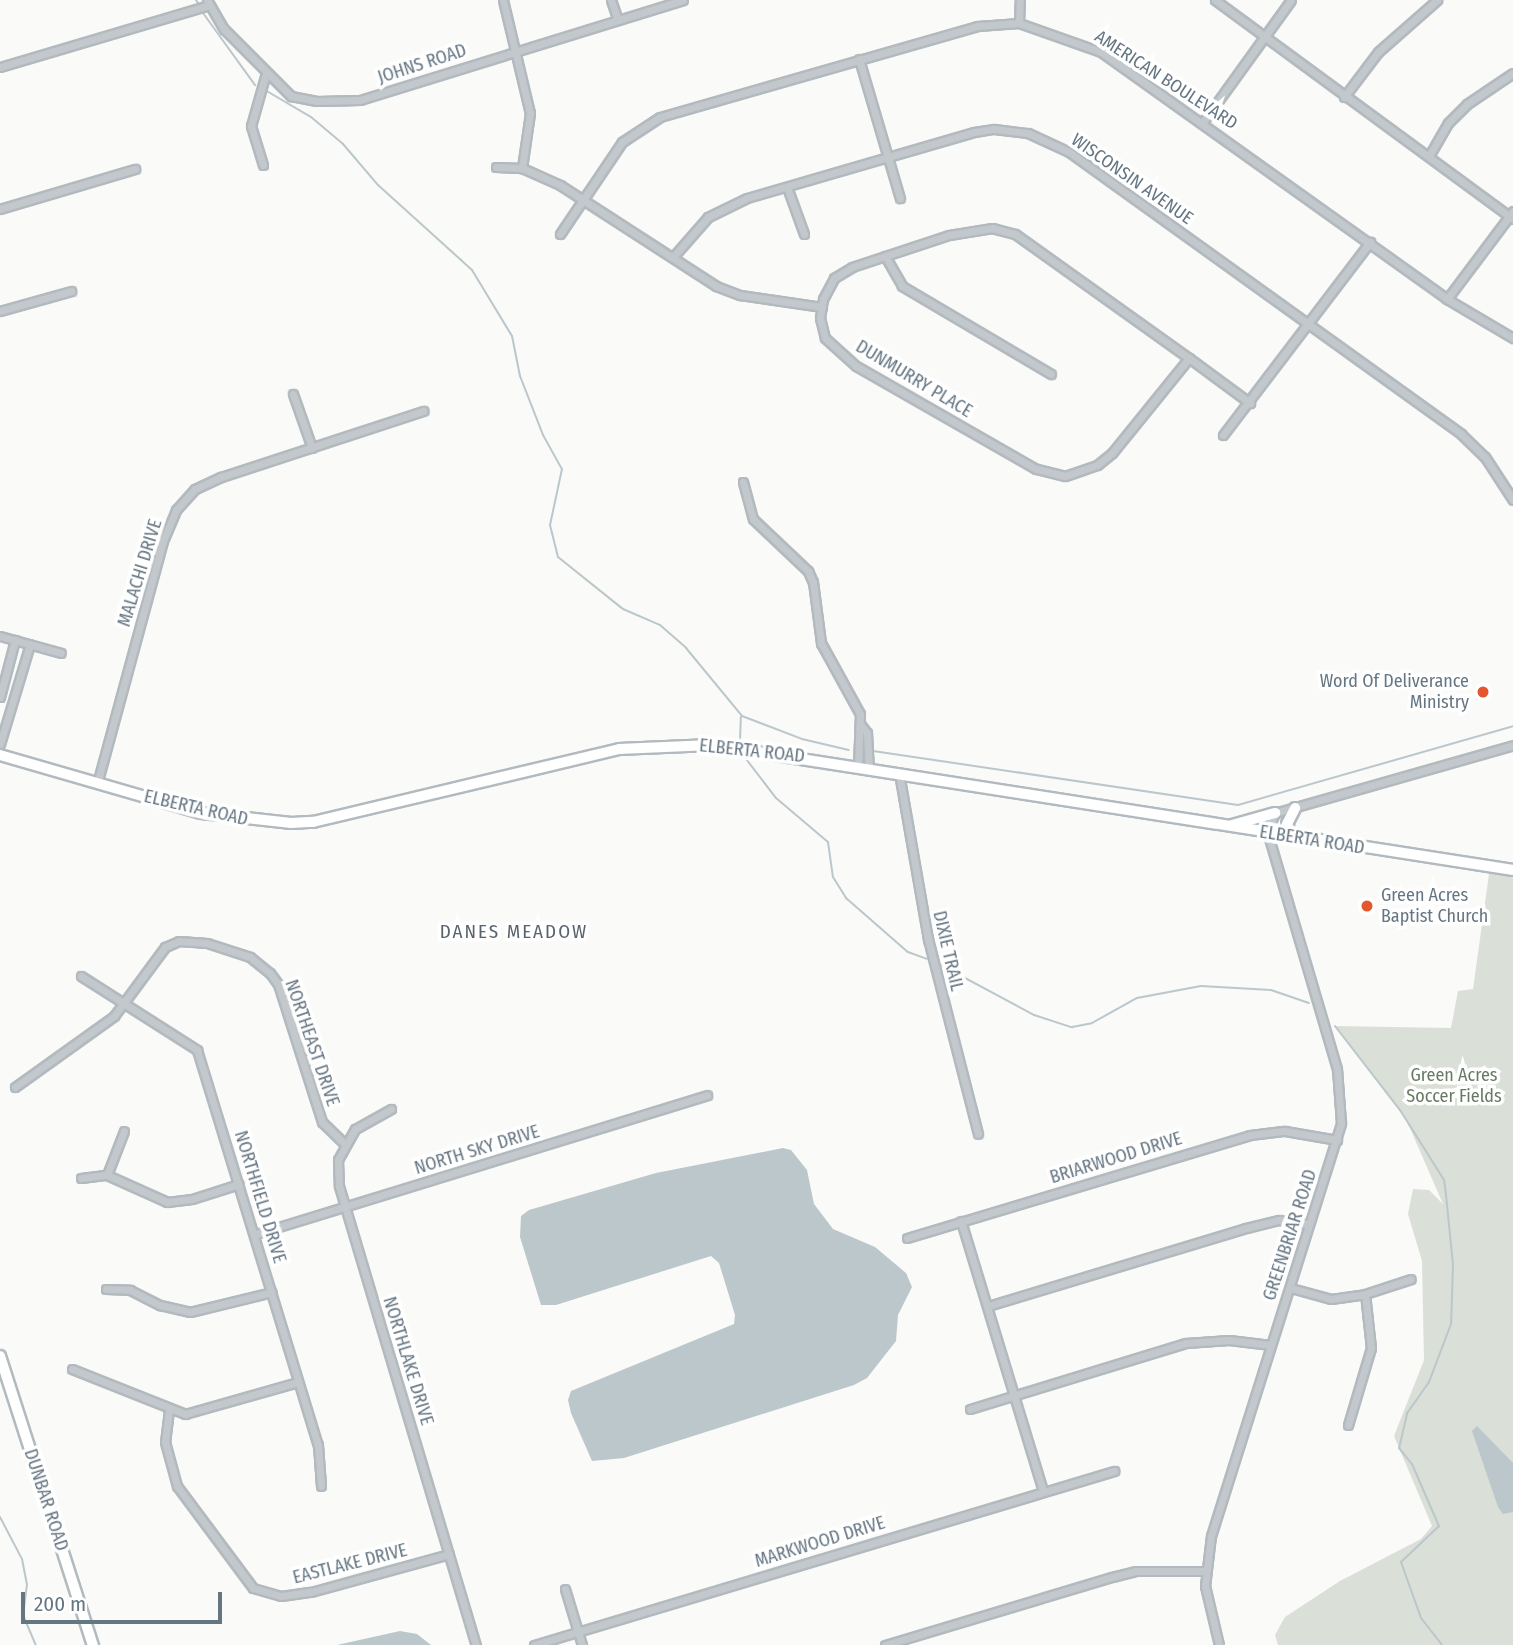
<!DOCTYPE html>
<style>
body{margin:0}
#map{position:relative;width:1513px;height:1645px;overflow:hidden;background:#fafaf8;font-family:"Fira Sans Condensed",sans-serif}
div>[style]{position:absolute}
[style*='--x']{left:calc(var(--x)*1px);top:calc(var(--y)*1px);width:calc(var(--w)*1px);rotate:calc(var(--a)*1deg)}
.green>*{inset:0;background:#dadfd7}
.water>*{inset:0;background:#bbc7cb}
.stream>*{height:2px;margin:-1px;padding:0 1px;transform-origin:1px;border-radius:1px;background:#bbc7cb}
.roads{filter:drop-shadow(2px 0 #b3babf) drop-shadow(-2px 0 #b3babf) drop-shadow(0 2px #b3babf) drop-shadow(0 -2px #b3babf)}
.street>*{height:7px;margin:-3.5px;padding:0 3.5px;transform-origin:3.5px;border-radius:3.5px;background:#c3c8cc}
.secondary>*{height:10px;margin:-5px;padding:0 5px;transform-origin:5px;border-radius:5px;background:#fff}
.dots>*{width:19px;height:19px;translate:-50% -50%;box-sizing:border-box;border:4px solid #fff;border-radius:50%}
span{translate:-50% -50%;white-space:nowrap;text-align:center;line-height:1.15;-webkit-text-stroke:7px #fff;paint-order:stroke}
.street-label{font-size:18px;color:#657683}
.poi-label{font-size:18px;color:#657683}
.right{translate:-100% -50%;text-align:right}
.left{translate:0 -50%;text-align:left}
.park-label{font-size:18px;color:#687a64}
.neighbourhood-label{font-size:19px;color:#57646e;letter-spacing:2px}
.scale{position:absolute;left:21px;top:1592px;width:201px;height:32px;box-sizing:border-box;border:4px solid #657683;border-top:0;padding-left:9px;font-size:21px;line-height:24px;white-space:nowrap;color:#657683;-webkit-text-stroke:5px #fff;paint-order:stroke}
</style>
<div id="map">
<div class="green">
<i style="clip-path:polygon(1490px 867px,1513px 870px,1513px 1645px,1278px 1645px,1275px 1635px,1285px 1617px,1340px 1581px,1421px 1539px,1432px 1526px,1394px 1436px,1424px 1360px,1422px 1261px,1408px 1214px,1413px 1189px,1429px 1190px,1443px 1204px,1406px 1119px,1335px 1026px,1451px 1028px,1458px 991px,1473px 989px)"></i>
</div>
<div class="water">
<i style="clip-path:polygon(783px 1148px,791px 1150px,807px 1170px,814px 1204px,833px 1229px,875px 1247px,906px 1273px,912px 1287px,898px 1315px,896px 1341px,867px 1378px,854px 1385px,624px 1458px,592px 1461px,571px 1413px,568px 1400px,571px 1391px,734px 1324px,735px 1315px,719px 1263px,711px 1256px,556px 1305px,541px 1305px,520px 1237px,521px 1216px,529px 1210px,656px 1173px)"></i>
<i style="clip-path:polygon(1477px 1426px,1513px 1463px,1513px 1512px,1503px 1514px,1498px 1507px,1472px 1431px)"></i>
<i style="clip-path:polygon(400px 1631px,417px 1634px,431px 1645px,337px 1645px)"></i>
</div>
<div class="stream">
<i style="--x:196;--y:0;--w:4;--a:56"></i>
<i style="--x:203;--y:13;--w:89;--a:54.2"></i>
<i style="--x:265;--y:90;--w:53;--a:30.4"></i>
<i style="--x:311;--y:117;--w:42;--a:40.2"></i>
<i style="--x:343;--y:144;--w:54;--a:49.5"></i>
<i style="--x:378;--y:185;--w:127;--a:42.1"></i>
<i style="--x:472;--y:270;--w:77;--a:58.8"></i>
<i style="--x:512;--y:336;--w:41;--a:78.7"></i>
<i style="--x:520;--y:376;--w:63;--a:68.7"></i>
<i style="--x:543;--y:435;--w:39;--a:61"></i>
<i style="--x:562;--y:469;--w:57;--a:102.1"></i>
<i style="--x:550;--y:525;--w:33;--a:76"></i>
<i style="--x:558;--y:557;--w:83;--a:38.7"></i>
<i style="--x:623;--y:609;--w:40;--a:23.4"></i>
<i style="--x:660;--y:625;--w:35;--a:41"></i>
<i style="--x:686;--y:648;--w:88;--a:50.5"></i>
<i style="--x:742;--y:716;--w:64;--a:21"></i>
<i style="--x:802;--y:739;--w:48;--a:13.2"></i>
<i style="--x:740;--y:741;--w:24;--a:-88"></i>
<i style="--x:873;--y:751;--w:369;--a:8.4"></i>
<i style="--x:1238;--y:805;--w:286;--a:-16"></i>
<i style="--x:743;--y:755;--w:54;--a:52.5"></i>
<i style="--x:776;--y:798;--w:68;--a:40.2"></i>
<i style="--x:828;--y:842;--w:35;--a:82"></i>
<i style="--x:833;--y:877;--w:25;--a:58"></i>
<i style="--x:846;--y:898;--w:82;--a:41.1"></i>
<i style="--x:908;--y:952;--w:20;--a:20"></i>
<i style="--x:939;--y:964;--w:108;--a:28.2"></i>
<i style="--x:1034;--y:1015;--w:40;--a:18"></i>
<i style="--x:1072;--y:1027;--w:20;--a:-11"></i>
<i style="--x:1092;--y:1023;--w:51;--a:-29.1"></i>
<i style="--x:1137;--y:998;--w:65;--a:-10.6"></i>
<i style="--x:1201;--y:986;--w:70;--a:3.3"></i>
<i style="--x:1271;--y:990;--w:40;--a:18.9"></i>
<i style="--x:1335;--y:1026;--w:106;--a:52.3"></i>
<i style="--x:1400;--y:1110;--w:83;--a:57.8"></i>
<i style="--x:1444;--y:1180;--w:15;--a:82"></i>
<i style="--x:1446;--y:1195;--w:70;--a:84.3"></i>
<i style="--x:1453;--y:1265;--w:59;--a:91.9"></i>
<i style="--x:1451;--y:1324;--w:62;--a:110.8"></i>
<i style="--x:1429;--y:1382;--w:39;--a:125"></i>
<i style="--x:1407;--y:1414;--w:35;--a:103"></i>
<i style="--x:1399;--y:1448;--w:21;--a:51"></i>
<i style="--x:1412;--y:1464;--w:68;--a:66.5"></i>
<i style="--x:1439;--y:1526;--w:52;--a:136.5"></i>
<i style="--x:1401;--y:1562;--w:59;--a:70.3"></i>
<i style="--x:1421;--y:1618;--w:34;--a:52"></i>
<i style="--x:0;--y:1517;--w:47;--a:62.4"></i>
<i style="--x:22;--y:1559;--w:25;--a:79"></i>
<i style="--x:27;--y:1584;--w:31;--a:97"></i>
<i style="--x:23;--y:1615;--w:33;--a:67"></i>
</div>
<div class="roads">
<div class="street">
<i style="--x:207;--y:0;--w:34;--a:60"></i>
<i style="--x:224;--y:29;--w:95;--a:45"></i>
<i style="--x:291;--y:96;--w:26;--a:11"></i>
<i style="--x:317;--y:101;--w:43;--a:-1.3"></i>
<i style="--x:360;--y:100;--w:338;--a:-17.2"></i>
<i style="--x:503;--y:0;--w:116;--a:76.6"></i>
<i style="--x:530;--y:113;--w:56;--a:98.3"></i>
<i style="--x:611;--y:0;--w:21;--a:71"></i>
<i style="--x:1215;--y:0;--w:370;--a:36.3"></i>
<i style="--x:1019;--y:23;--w:23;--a:-88"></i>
<i style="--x:859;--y:59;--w:145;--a:73.6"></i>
<i style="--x:0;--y:67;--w:218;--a:-16.5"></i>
<i style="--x:1344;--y:97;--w:56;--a:-52.9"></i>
<i style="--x:1378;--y:52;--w:79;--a:-41.4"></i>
<i style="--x:1203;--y:122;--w:150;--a:-54.2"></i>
<i style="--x:1429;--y:156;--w:38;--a:-60"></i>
<i style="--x:1448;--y:123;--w:27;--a:-45"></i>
<i style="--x:1467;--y:104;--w:55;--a:-34"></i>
<i style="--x:263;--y:165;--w:41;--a:-107.1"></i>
<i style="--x:251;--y:126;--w:55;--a:-74.2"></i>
<i style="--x:496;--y:167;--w:26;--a:2"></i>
<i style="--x:522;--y:168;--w:42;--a:24.1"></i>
<i style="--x:560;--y:185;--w:186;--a:32.9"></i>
<i style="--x:716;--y:286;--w:26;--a:21"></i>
<i style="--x:740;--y:295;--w:83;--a:8.3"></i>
<i style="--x:787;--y:187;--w:50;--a:70.1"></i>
<i style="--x:0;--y:209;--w:141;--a:-16.5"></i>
<i style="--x:560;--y:234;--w:111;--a:-56"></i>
<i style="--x:622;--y:142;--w:45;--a:-33.3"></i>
<i style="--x:660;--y:117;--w:331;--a:-16"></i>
<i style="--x:978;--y:26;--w:41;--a:-4.2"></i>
<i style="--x:1019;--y:23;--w:87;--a:19.5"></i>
<i style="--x:1101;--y:52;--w:425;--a:35.5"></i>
<i style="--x:1447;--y:299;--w:77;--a:30.6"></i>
<i style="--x:885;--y:256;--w:34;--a:60"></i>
<i style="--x:902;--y:286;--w:173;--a:30.6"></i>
<i style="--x:673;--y:257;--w:53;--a:-48.8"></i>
<i style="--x:708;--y:217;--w:43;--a:-26"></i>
<i style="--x:747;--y:198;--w:236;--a:-16.2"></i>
<i style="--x:974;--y:132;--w:20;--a:-9"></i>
<i style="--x:994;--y:129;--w:34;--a:7"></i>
<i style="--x:1028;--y:133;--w:45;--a:24.9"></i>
<i style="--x:1069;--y:152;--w:483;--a:35.7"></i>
<i style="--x:1461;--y:434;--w:33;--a:44"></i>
<i style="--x:1485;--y:457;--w:51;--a:56.9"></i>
<i style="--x:1447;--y:299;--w:110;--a:-53.1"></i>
<i style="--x:0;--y:311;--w:74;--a:-15.7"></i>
<i style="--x:1189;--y:358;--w:122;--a:129"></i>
<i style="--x:1112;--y:453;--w:19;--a:141"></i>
<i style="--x:1097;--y:465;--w:34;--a:161"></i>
<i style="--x:1065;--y:476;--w:30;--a:-166"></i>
<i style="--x:1036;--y:469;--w:207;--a:-150.2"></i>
<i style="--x:856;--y:366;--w:42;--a:-137.9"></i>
<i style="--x:825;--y:338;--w:21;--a:-104"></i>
<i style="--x:820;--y:318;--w:19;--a:-81"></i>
<i style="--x:823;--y:299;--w:24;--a:-62"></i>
<i style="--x:834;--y:278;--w:21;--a:-31"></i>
<i style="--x:852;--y:267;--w:102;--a:-18.3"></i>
<i style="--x:949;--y:235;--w:44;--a:-9.2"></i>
<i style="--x:992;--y:228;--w:24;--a:15"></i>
<i style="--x:1015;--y:234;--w:214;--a:35.5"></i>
<i style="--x:1189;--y:358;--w:76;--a:36.4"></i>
<i style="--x:293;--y:394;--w:57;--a:70.6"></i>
<i style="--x:1223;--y:435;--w:243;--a:-52.7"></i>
<i style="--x:743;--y:482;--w:38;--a:75"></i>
<i style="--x:753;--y:519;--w:76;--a:43.4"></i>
<i style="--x:808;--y:571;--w:12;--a:66"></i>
<i style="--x:813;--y:582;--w:62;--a:82.5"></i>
<i style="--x:821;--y:643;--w:81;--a:61.2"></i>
<i style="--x:860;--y:714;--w:52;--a:92.2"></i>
<i style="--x:0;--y:636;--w:63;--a:15.6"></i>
<i style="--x:0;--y:697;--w:59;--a:-75.3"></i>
<i style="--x:861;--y:725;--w:10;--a:53"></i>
<i style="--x:867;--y:733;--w:34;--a:87"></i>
<i style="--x:0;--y:744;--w:104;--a:-73.3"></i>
<i style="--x:899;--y:773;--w:169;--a:80.1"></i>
<i style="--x:928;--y:939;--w:201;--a:75.6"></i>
<i style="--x:97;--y:784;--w:252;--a:-74.8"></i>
<i style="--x:163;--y:541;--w:34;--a:-67"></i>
<i style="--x:176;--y:510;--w:28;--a:-48"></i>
<i style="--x:195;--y:489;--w:29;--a:-25"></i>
<i style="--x:221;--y:477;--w:213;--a:-18.1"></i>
<i style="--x:81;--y:976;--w:138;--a:32.5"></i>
<i style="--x:197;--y:1050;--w:413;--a:73"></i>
<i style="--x:318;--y:1445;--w:41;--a:85.8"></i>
<i style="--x:15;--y:1087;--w:122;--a:-35.6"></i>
<i style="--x:114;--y:1016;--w:86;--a:-53.5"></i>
<i style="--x:165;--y:947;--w:15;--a:-23"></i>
<i style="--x:179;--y:941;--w:28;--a:4"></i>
<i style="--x:207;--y:943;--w:45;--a:18"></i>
<i style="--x:250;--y:957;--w:26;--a:39"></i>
<i style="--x:270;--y:973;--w:14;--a:54"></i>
<i style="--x:278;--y:984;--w:145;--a:72.3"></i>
<i style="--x:322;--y:1122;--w:32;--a:44"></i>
<i style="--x:391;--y:1109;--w:41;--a:150.9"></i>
<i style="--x:355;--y:1129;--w:35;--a:119"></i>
<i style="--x:338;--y:1160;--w:26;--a:88"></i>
<i style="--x:339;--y:1186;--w:479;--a:73.4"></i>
<i style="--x:107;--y:1175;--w:47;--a:-68.9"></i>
<i style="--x:81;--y:1178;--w:26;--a:-7"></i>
<i style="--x:107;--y:1175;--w:66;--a:24.2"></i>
<i style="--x:167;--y:1202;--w:25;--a:-7"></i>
<i style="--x:192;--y:1199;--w:49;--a:-17.7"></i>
<i style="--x:961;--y:1221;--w:282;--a:73.1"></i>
<i style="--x:256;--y:1234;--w:472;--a:-17.1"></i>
<i style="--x:907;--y:1238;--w:358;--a:-16.7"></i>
<i style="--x:1250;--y:1135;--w:35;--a:-7"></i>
<i style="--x:1285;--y:1131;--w:53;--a:9.8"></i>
<i style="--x:1291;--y:1288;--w:41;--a:15.4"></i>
<i style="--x:1331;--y:1299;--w:34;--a:-8"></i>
<i style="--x:1365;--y:1294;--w:48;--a:-18.1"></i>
<i style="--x:106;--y:1289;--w:24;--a:2"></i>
<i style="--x:130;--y:1290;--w:34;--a:27"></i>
<i style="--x:160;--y:1305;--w:31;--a:13"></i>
<i style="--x:190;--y:1312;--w:84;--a:-13.7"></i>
<i style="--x:988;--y:1306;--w:270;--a:-16.8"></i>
<i style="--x:1246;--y:1228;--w:34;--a:-14"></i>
<i style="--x:1279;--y:1220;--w:30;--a:8"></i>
<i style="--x:72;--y:1369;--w:122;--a:21.7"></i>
<i style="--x:185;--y:1414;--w:117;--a:-15.8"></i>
<i style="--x:970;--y:1409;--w:226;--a:-17"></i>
<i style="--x:1186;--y:1343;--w:43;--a:-4"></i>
<i style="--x:1229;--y:1340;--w:42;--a:6.8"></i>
<i style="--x:169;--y:1410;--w:32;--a:97"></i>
<i style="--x:165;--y:1442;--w:46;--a:74.7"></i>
<i style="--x:177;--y:1486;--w:127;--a:53.3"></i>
<i style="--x:253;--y:1588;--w:29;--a:16"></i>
<i style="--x:281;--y:1596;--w:30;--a:-8"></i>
<i style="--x:311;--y:1592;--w:143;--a:-15.4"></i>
<i style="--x:1348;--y:1425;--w:80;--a:-73.4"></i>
<i style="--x:1371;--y:1348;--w:54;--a:-96.3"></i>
<i style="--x:565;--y:1589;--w:59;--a:73.1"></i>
<i style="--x:534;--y:1645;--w:606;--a:-16.7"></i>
<i style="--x:885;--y:1645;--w:237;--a:-16.7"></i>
<i style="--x:1112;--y:1577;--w:25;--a:-14"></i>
<i style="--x:1136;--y:1571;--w:69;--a:0"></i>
<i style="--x:1219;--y:1645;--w:61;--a:-103.3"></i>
<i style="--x:1205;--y:1586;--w:50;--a:-83.2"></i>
<i style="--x:1211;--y:1536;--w:433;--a:-72.5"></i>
<i style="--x:1341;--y:1123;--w:54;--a:-94.2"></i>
<i style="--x:1337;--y:1069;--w:245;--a:-106.4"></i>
<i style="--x:1268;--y:834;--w:12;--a:-76"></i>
<i style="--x:1271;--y:822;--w:10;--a:-66"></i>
<i style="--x:1275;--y:813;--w:248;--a:-15.9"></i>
</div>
<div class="secondary">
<i style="--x:0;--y:755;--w:209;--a:16.1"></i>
<i style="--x:201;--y:813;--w:91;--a:6.3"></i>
<i style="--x:291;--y:823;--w:22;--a:-3"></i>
<i style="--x:313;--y:822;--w:315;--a:-13.4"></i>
<i style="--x:619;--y:749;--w:92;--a:-2.5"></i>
<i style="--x:711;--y:745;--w:812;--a:8.86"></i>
<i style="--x:1232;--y:825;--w:45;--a:-15.6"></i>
<i style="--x:1292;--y:837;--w:14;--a:-111"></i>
<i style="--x:1287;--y:824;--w:18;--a:-63"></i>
<i style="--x:0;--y:1356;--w:304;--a:72.2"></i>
</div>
</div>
<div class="dots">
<i style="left:1483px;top:692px;background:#e4572e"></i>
<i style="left:1367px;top:906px;background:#e4572e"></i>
</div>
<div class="street-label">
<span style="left:422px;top:64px;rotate:-18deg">JOHNS ROAD</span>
<span style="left:1166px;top:80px;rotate:33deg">AMERICAN BOULEVARD</span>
<span style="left:1132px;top:179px;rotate:35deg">WISCONSIN AVENUE</span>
<span style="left:914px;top:379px;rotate:31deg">DUNMURRY PLACE</span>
<span style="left:140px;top:573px;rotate:-73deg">MALACHI DRIVE</span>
<span style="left:752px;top:751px;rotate:6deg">ELBERTA ROAD</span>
<span style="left:196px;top:808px;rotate:13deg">ELBERTA ROAD</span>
<span style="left:1312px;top:840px;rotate:9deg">ELBERTA ROAD</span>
<span style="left:948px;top:951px;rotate:77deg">DIXIE TRAIL</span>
<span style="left:312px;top:1043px;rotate:71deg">NORTHEAST DRIVE</span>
<span style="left:477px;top:1150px;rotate:-17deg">NORTH SKY DRIVE</span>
<span style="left:1116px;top:1158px;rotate:-17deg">BRIARWOOD DRIVE</span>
<span style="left:260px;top:1197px;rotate:73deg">NORTHFIELD DRIVE</span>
<span style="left:1290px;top:1235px;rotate:-72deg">GREENBRIAR ROAD</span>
<span style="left:408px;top:1361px;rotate:73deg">NORTHLAKE DRIVE</span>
<span style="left:46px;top:1500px;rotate:72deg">DUNBAR ROAD</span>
<span style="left:820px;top:1542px;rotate:-17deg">MARKWOOD DRIVE</span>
<span style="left:350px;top:1564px;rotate:-14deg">EASTLAKE DRIVE</span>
</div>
<div class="poi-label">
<span class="right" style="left:1469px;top:692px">Word Of Deliverance<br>Ministry</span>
<span class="left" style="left:1381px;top:906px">Green Acres<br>Baptist Church</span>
</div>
<div class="park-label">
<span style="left:1454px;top:1086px">Green Acres<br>Soccer Fields</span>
</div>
<div class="neighbourhood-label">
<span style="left:514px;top:932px">DANES MEADOW</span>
</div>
<div class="scale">200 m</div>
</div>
